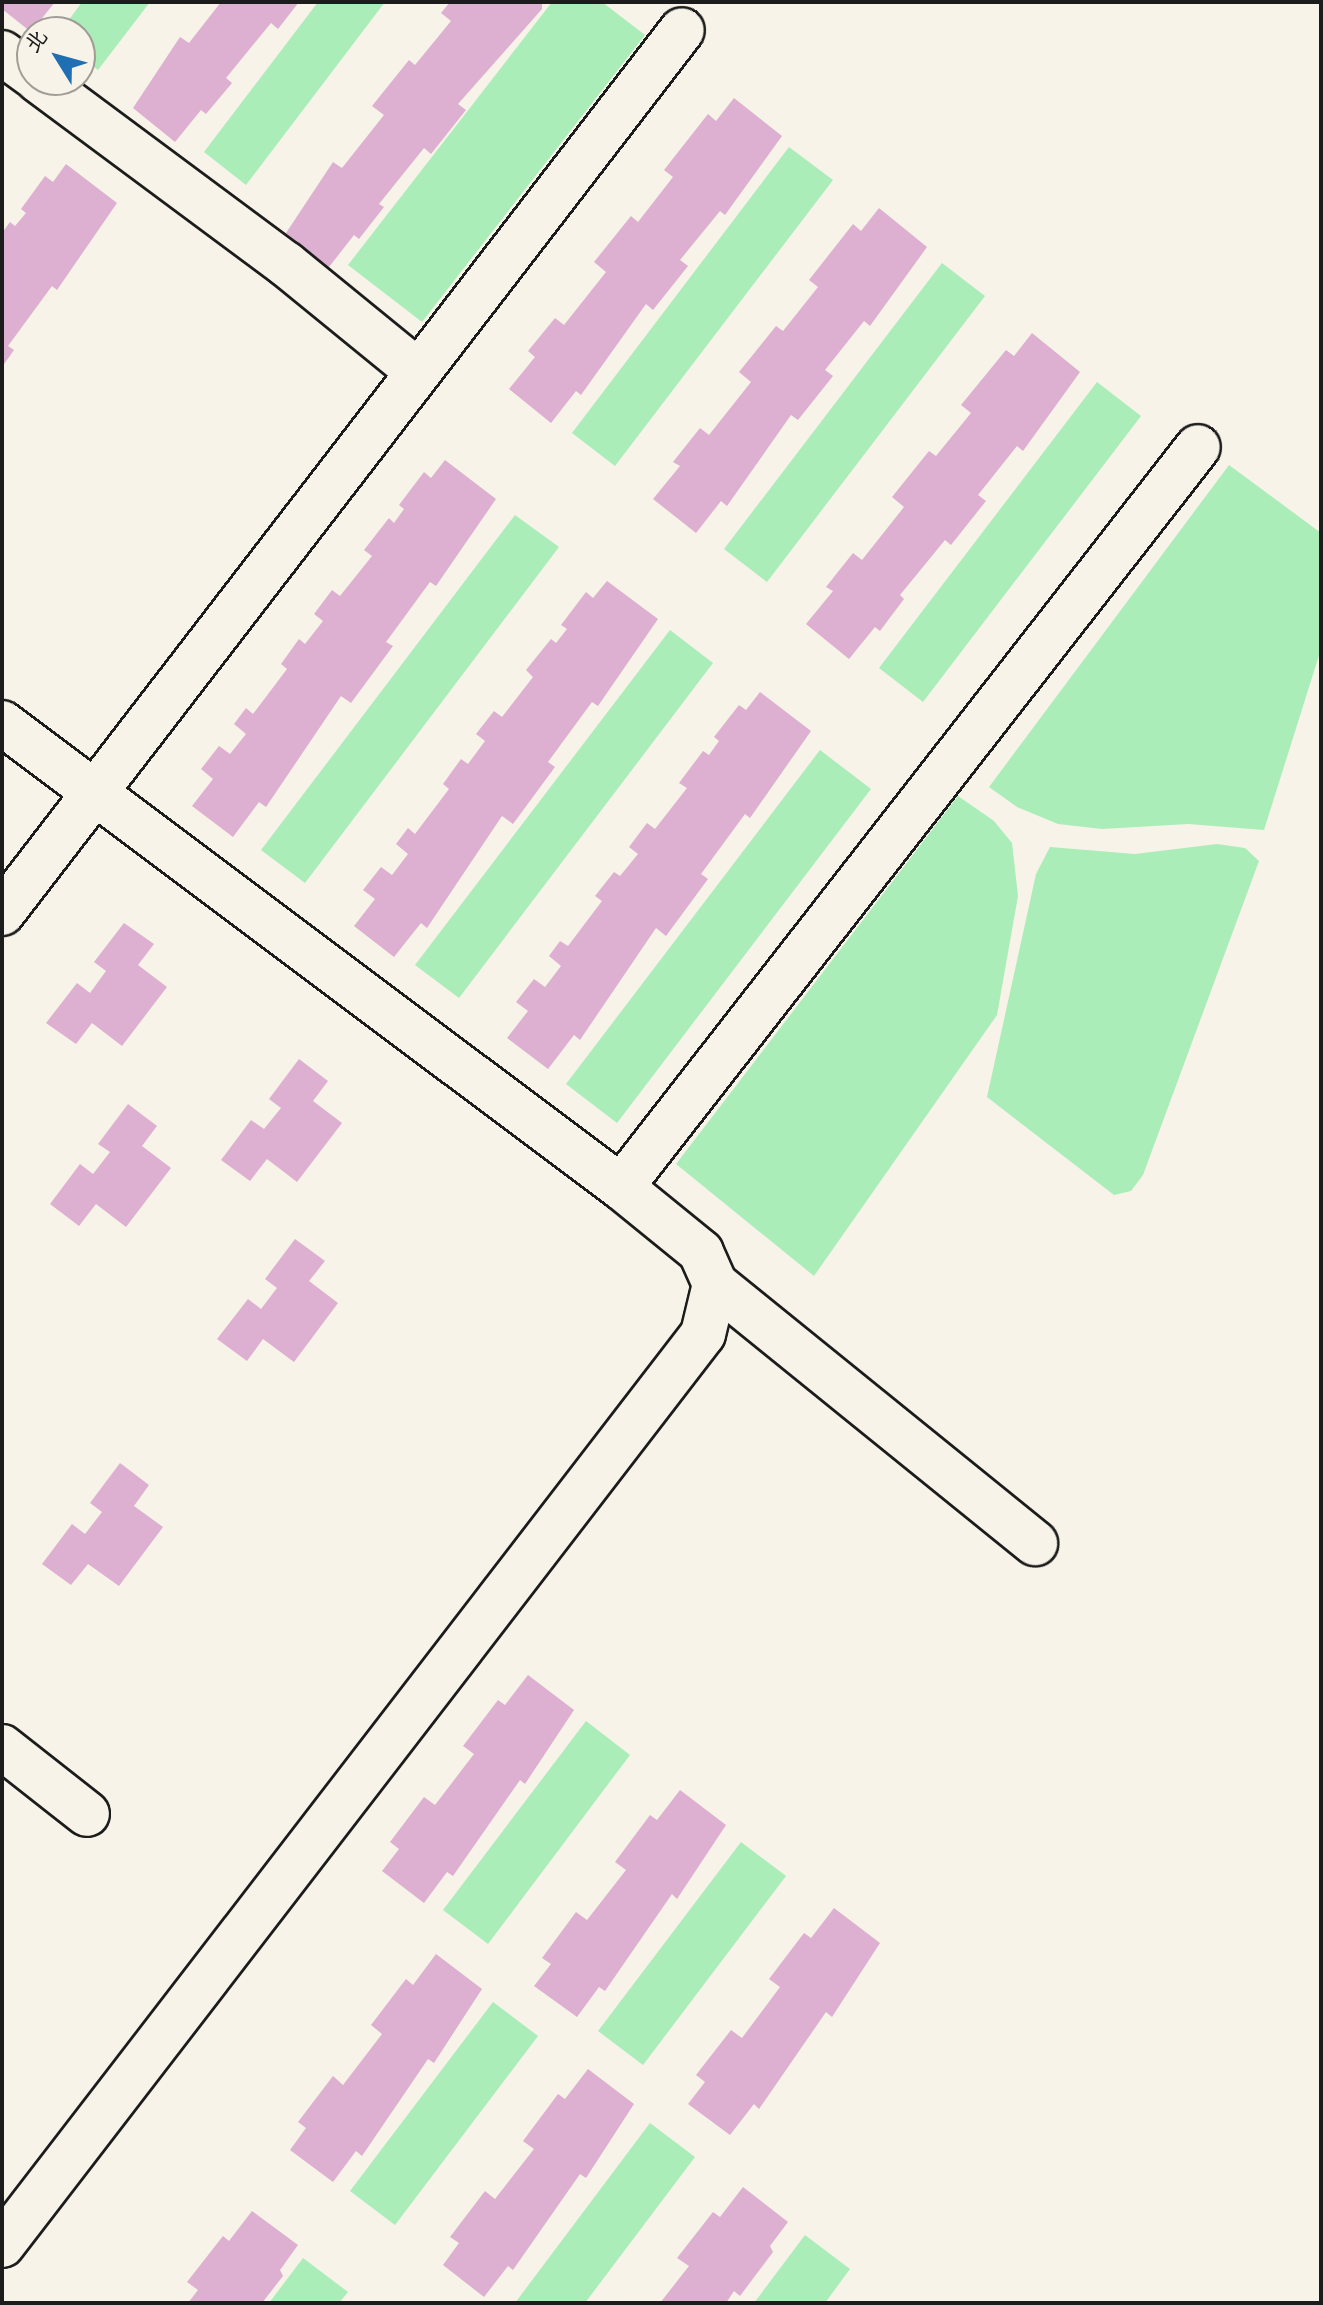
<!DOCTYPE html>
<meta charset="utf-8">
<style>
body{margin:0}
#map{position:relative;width:1323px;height:2305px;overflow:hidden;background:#f7f3e8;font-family:Dekko,"LXGW WenKai TC",sans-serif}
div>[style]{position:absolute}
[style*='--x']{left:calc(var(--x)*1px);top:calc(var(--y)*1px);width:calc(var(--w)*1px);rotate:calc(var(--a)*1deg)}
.green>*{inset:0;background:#aaedb8}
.building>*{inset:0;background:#ddafd0}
.roads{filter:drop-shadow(2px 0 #1c1c1c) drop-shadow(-2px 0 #1c1c1c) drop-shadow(0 2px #1c1c1c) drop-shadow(0 -2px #1c1c1c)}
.minor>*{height:44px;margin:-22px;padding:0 22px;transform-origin:22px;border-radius:22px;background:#f7f3e8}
span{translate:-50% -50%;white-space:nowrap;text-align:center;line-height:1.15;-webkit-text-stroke:7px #f7f3e8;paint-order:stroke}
.frame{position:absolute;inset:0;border:4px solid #1c1c1c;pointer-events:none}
.north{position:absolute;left:16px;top:16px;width:80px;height:80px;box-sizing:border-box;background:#f7f3e8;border:2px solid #9f9d96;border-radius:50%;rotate:307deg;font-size:22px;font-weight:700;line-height:32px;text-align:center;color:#1c1c1c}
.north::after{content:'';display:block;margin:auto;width:28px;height:36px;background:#1f6fb2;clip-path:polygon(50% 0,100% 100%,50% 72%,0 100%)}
</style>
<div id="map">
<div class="green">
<i style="clip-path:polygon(82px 2px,150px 2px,98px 70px,80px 56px,80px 32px,60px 32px)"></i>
<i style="clip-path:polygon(318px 2px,385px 2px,246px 185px,204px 152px)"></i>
<i style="clip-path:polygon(552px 2px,602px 2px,645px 35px,422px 322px,348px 265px)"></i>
<i style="clip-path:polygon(789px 147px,833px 180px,615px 466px,572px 433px)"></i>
<i style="clip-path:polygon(942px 263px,985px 296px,767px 582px,724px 549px)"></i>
<i style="clip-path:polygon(1097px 382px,1141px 416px,923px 702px,879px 668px)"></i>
<i style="clip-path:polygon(1229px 465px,1321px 533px,1321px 649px,1264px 830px,1188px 824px,1102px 829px,1058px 824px,1017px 807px,989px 787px)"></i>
<i style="clip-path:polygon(515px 515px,559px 547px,305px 883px,261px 850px)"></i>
<i style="clip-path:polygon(670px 630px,713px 663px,459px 998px,415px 965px)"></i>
<i style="clip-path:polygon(820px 750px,871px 789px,617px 1123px,566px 1084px)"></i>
<i style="clip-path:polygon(958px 796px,994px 821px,1012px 843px,1018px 896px,997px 1015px,814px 1276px,676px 1164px)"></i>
<i style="clip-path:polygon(1217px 844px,1245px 848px,1259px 861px,1143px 1175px,1131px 1191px,1114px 1195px,987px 1097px,1036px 874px,1050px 847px,1135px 854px)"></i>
<i style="clip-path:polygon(586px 1721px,630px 1755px,488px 1944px,443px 1910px)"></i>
<i style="clip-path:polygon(741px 1842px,786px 1876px,643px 2065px,598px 2031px)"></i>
<i style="clip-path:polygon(493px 2002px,538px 2036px,395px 2225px,350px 2191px)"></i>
<i style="clip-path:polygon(650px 2123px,695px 2157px,585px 2303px,515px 2303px)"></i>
<i style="clip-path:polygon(805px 2235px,850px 2269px,825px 2303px,754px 2303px)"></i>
<i style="clip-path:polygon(303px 2258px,348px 2292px,339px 2303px,269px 2303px)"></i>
</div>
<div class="building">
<i style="clip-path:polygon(2px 2px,55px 2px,31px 32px,2px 9px)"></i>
<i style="clip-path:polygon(221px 2px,299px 2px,278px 29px,271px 23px,226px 78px,232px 83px,206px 114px,201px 110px,175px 142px,133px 108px,180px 37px,189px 43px)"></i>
<i style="clip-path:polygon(450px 2px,542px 2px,542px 9px,458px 104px,466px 110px,431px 154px,424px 148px,379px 204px,384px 207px,359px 239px,354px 235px,329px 267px,286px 233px,333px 162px,342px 168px,384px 115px,372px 106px,409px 60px,415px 65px,451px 21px,441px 13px)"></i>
<i style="clip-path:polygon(734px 98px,782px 136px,725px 215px,720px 211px,680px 260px,688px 266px,653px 310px,646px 304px,581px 395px,576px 391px,551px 423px,509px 389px,535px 357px,528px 351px,555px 318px,564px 325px,606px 272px,594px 262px,631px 216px,638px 222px,673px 177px,664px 170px,708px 114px,716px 121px)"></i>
<i style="clip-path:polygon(66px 164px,117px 203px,57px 290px,52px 286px,8px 346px,14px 350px,2px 367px,2px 233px,10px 222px,15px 226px,26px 213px,21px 209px,45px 176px,53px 182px)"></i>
<i style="clip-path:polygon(879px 208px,927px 247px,870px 326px,864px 321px,825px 370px,833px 376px,798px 420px,791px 415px,727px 506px,721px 501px,696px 533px,653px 499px,680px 466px,673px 462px,700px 428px,709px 435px,751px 382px,739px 372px,776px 326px,783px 331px,818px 287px,809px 280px,853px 224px,861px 231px)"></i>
<i style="clip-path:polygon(1032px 333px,1080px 372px,1023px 451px,1017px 446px,978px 495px,986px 501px,951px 545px,945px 540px,900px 595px,904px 599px,880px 631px,875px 627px,849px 659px,806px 624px,833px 591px,826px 587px,853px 553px,862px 560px,904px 507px,892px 497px,929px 451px,936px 456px,971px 413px,961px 405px,1006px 350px,1014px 356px)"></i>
<i style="clip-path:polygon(445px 460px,496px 499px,436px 586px,430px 582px,386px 642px,393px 646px,351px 703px,341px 696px,266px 807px,259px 802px,233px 837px,192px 806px,213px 779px,201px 769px,219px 746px,230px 754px,246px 734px,234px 724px,246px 708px,253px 714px,287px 669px,281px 664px,299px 639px,305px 644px,323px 621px,314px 614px,332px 590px,340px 596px,372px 556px,364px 550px,389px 518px,394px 523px,404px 509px,399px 505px,424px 472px,431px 478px)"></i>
<i style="clip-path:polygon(607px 581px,658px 619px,598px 706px,592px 702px,548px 762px,555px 767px,513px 824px,502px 816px,427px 928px,421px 923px,394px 957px,354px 926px,375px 899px,363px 890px,381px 867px,392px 875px,408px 854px,396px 844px,408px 828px,415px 834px,449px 789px,443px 784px,461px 759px,468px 764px,485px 741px,476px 734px,494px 711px,502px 717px,533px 677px,526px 670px,551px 639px,556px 643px,567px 629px,561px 625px,586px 592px,593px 598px)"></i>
<i style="clip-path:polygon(760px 692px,811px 731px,750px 818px,745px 814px,701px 874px,708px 879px,666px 936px,656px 928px,580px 1040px,574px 1035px,548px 1069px,507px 1038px,528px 1011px,516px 1002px,534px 979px,545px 987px,561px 966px,549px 956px,560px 941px,568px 946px,602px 901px,595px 896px,614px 872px,620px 876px,638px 854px,629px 847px,647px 823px,655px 829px,687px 788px,679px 783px,703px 751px,709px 755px,719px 741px,714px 737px,739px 705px,746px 710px)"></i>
<i style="clip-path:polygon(124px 923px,154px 944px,138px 965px,167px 987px,122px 1046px,92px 1023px,76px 1044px,46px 1023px,77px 983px,90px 993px,106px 971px,94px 962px)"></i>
<i style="clip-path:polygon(299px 1059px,328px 1081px,313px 1101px,342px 1123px,297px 1182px,267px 1159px,250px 1181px,221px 1160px,251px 1120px,264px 1129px,281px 1108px,269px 1099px)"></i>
<i style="clip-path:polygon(128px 1104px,157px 1126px,142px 1146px,171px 1168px,126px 1227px,96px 1204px,79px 1226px,50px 1204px,80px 1164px,93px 1174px,110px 1152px,98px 1144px)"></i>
<i style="clip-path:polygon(295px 1239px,325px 1261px,309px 1281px,338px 1303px,294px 1362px,263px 1339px,247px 1361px,217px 1339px,248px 1299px,261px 1309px,277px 1288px,265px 1279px)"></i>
<i style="clip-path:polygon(120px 1463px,149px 1485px,134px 1506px,163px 1527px,119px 1586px,88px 1564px,71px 1585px,42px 1564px,72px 1524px,85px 1534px,102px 1512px,90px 1503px)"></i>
<i style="clip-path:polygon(528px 1675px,574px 1710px,525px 1784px,520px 1780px,453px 1876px,447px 1872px,424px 1903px,382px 1871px,399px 1849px,390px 1842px,424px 1797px,435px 1805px,474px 1754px,463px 1746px,498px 1700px,505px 1705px)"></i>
<i style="clip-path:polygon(680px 1790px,726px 1825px,677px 1899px,672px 1894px,605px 1991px,599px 1987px,577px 2017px,534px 1986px,551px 1964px,542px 1958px,576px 1912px,587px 1920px,626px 1870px,615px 1862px,650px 1815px,657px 1820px)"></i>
<i style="clip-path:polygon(834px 1908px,880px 1943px,832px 2017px,826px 2012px,759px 2109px,754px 2104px,730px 2135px,688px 2104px,705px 2082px,696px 2075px,731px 2030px,742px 2038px,780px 1987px,769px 1979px,804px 1933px,811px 1938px)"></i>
<i style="clip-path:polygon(436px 1954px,482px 1989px,434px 2063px,428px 2059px,362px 2156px,356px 2151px,333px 2182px,290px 2150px,306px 2128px,298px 2122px,333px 2076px,343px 2085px,382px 2034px,371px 2025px,406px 1979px,413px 1985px)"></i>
<i style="clip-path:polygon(588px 2069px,634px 2104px,586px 2178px,580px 2174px,513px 2270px,508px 2266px,484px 2297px,443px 2265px,459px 2243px,450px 2237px,485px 2191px,495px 2199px,534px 2149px,523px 2141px,558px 2094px,565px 2099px)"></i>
<i style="clip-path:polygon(743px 2187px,788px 2222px,770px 2246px,773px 2252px,740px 2296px,734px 2291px,726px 2303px,660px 2303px,689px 2266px,677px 2258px,713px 2212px,720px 2217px)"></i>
<i style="clip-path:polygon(252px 2211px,298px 2245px,280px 2270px,283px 2276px,262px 2303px,188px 2303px,198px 2290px,187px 2282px,223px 2236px,229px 2241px)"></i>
</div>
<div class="roads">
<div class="minor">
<i style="--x:2;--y:53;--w:37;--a:36"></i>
<i style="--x:38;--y:80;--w:309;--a:36.6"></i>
<i style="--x:286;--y:264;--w:168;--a:39.2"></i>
<i style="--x:2;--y:723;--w:774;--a:36.86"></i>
<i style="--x:621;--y:1187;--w:938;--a:-52.06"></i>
<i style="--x:2;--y:913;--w:1114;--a:-52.4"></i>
<i style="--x:715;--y:1284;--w:412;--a:39"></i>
<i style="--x:2;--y:1747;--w:108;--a:38.2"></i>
<i style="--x:2;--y:2245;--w:1149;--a:-52.42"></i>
<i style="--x:703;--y:1334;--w:51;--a:-76.5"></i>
<i style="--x:715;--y:1284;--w:35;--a:-114"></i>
<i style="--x:701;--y:1252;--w:103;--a:-140.9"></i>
</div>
</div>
<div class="frame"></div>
<div class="north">北</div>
</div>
